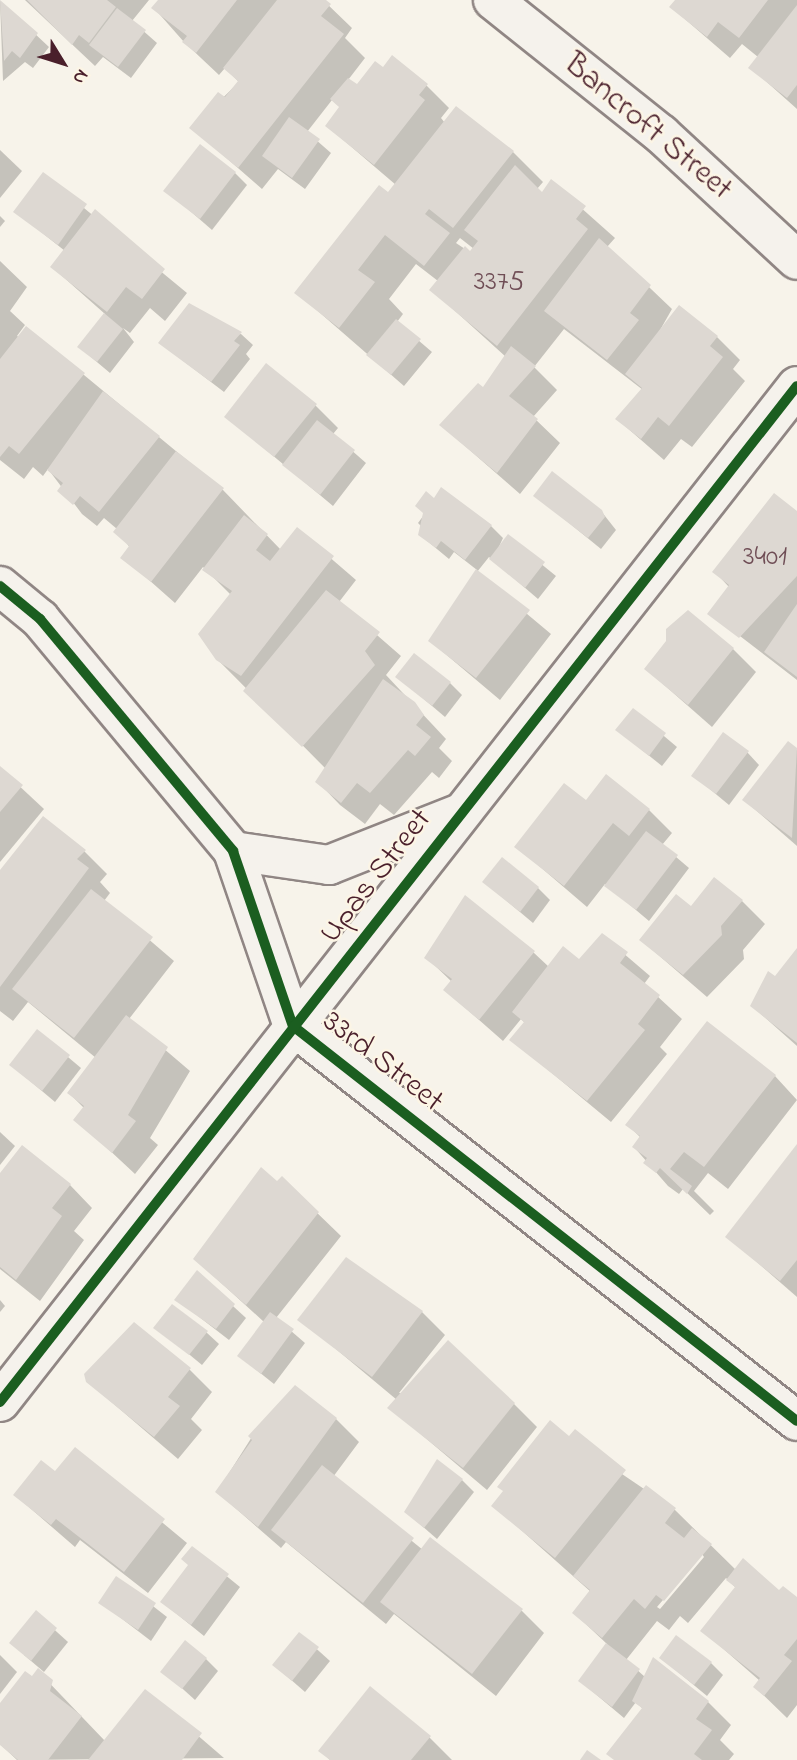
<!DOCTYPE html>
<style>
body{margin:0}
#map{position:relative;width:797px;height:1760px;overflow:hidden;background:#f7f3ea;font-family:"Indie Flower",sans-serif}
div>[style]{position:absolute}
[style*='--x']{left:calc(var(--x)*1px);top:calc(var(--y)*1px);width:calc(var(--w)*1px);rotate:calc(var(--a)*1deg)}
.shadow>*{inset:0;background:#0003}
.building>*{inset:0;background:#ddd8d2}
.roads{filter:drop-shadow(2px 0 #908684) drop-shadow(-2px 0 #908684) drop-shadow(0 2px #908684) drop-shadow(0 -2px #908684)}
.minor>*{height:38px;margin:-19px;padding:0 19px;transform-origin:19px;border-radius:19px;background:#f5f2ec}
.cycleway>*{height:10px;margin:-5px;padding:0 5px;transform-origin:5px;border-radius:5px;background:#1b5e20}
span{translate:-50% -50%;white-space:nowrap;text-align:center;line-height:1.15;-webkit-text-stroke:5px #fcf5e5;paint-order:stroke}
.number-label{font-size:28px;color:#6f4d55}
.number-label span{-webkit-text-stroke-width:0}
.street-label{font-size:32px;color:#4a1f2b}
.north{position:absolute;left:28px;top:28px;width:70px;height:70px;-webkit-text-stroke:5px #fcf5e5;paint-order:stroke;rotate:128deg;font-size:19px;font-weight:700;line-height:28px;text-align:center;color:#4a1f2b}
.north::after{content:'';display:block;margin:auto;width:24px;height:32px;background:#4a1f2b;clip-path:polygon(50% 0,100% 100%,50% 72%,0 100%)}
</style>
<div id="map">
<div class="shadow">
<i style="clip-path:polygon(25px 0,149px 0,132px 21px,157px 43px,131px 78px,103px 57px,95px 66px)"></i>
<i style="clip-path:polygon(evenodd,160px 0,323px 0,352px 28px,345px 38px,365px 58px,348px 80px,357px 87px,383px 69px,426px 85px,449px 108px,441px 118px,445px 123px,513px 152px,543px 182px,537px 189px,542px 194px,552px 182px,615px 238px,607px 247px,672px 309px,655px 339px,717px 337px,740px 360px,733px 369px,745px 381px,692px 447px,681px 439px,664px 460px,617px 419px,643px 390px,564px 329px,534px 367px,557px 390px,533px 417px,560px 443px,520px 494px,441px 425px,483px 389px,506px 357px,432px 290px,438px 281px,416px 264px,389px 299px,403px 314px,397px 322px,432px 352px,404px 386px,296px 292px,396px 185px,327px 126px,341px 108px,332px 100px,307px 132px,331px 153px,305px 189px,278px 169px,262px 189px,192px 128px,239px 82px,225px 68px,219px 75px,184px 42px,154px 8px,160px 0,460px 238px,474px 249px,471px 253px,456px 243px,460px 238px)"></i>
<i style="clip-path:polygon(677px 0,797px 0,797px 109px,750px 67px,758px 57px,742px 44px,730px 58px,671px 7px)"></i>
<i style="clip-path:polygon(0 1px,49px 47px,33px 68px,25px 62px,3px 81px)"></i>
<i style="clip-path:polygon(0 150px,22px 171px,0 198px)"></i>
<i style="clip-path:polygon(235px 173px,247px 185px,212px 230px,166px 190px)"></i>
<i style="clip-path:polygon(44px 175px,187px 293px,165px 321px,150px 308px,130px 333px,123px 328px,134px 342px,110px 373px,79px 347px,105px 314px,52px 267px,65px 251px,16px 212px)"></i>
<i style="clip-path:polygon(0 216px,5px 221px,0 227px)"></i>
<i style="clip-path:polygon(0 261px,27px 287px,10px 311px,25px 325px,17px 336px,84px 375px,223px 490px,281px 550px,298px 530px,356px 580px,339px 602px,401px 656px,386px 675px,446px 739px,439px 748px,452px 761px,439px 778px,432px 772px,394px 815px,380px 804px,365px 824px,340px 805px,318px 782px,326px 769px,217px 659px,231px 595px,203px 567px,175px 603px,123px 557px,130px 548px,117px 529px,104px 518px,97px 526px,82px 514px,48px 469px,43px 476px,33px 467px,24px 479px,0 460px)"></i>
<i style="clip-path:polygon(241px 334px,253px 345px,246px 354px,250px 359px,224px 392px,160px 343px)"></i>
<i style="clip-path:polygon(315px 405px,338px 428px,333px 434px,366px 463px,333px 506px,227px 417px)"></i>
<i style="clip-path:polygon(536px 496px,601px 511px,616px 530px,601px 549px)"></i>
<i style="clip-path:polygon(435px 500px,491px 526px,503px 538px,497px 551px,508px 537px,556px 576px,538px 599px,489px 557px,477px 572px,551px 634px,500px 700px,430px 641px,477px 570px,454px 552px,449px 559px,420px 535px,425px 530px,418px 523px)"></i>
<i style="clip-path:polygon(797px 513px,797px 680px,710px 613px,729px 587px,715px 572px)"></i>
<i style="clip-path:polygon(733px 649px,756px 672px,712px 727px,646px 669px)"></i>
<i style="clip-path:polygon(398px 677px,450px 683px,462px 695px,445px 717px)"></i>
<i style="clip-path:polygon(633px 710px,677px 747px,662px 766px,617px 730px)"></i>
<i style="clip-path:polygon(788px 743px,797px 750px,797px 846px,744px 800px)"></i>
<i style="clip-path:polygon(747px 752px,759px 765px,729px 805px,694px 776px)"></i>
<i style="clip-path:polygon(0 768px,44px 809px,0 862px)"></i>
<i style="clip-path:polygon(586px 802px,649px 810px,672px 833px,662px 845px,689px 868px,649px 921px,605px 884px,587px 907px,517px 847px)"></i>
<i style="clip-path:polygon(84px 851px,107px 874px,100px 882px,110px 893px,104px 901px,174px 961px,129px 1019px,190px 1071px,150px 1138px,158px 1145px,135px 1174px,76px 1119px,84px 1108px,69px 1093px,96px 1058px,28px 1002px,13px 1021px,0 1011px,0 873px)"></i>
<i style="clip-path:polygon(484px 882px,538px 888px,550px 900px,533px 923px)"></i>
<i style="clip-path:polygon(742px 901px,765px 924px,743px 950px,744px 959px,707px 997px,641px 940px,691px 908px)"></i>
<i style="clip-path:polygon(602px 935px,650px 976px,644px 984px,682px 1019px,660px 1047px,667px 1054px,611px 1122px,512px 1040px,525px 1023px,521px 1019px,503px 1041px,445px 990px,452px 982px,427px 958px,533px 952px,549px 967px,579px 962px)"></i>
<i style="clip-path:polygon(797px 951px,797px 1046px,752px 1006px)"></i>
<i style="clip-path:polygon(37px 1031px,81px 1068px,55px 1102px,11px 1065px)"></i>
<i style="clip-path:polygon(775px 1076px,797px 1100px,728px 1189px,708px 1173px,694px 1191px,714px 1211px,710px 1215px,683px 1189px,679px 1194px,668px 1186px,634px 1147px,641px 1138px,628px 1125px)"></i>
<i style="clip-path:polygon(0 1132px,15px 1146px,0 1165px)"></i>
<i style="clip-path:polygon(797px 1147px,797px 1297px,727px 1236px)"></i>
<i style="clip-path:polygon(282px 1179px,341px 1236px,276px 1318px,305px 1343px,274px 1384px,239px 1356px,264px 1322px,195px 1259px)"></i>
<i style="clip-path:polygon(0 1181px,70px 1185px,92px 1208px,74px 1231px,84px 1240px,40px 1301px,0 1269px)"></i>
<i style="clip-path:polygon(197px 1273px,246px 1318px,229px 1340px,176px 1299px)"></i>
<i style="clip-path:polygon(0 1300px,5px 1306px,0 1312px)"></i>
<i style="clip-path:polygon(422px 1312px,445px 1335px,399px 1393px,514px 1404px,537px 1427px,487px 1490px,390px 1408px,397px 1400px,300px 1319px)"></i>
<i style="clip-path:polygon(156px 1327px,206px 1332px,219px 1344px,202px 1365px)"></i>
<i style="clip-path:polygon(189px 1369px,212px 1392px,191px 1419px,202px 1430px,178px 1459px,87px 1381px)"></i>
<i style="clip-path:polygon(336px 1419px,359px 1442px,333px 1477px,423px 1550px,522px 1611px,544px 1633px,496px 1696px,394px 1614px,386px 1624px,286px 1542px,281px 1548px,217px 1492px,257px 1429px)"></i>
<i style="clip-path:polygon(evenodd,569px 1438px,675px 1510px,736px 1570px,797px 1599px,797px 1705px,787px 1718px,755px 1687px,760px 1681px,703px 1631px,736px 1588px,726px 1578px,688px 1623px,680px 1616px,669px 1630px,657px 1621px,626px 1660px,645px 1677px,708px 1702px,731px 1725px,720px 1740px,734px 1754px,729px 1760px,615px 1760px,643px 1709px,636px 1702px,624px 1718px,580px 1681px,607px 1644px,574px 1613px,591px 1592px,494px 1506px,569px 1438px,702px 1554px,704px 1557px,660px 1609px,657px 1607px,702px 1554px)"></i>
<i style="clip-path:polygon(75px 1450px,187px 1543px,148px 1593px,80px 1540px,75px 1547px,15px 1495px,56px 1474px)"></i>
<i style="clip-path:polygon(462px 1480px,474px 1492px,437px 1539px,406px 1512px)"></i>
<i style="clip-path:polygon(192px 1548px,240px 1587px,204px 1636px,162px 1602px,190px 1565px)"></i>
<i style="clip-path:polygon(117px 1578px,167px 1617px,151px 1641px,100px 1602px)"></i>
<i style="clip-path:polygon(36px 1613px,68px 1642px,44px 1672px,24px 1655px)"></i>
<i style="clip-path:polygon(300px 1634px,330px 1661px,305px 1692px,274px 1665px)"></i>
<i style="clip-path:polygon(0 1655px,17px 1672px,0 1694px)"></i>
<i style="clip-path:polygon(661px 1658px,711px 1663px,723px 1675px,707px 1696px)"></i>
<i style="clip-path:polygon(206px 1659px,218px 1671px,195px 1700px,163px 1671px)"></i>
<i style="clip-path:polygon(38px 1671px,105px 1741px,146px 1691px,224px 1758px,17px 1760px,0 1744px,0 1706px)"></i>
<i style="clip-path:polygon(429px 1737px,452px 1760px,330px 1760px,321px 1751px)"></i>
</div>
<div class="building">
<i style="clip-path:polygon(0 0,38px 33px,20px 58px,12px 51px,4px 61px)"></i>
<i style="clip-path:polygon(27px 0,107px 0,116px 7px,89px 43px,79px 35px,72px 45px)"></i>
<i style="clip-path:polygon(158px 0,237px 0,196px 53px,182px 42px,187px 36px,151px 8px)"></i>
<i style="clip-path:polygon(277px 0,326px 0,331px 4px,321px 16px,344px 34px,238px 168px,189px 128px,218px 92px,225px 97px,238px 81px,223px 68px)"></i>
<i style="clip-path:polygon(675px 0,768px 0,739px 38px,718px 22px,707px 37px,669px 7px)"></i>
<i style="clip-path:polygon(797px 5px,797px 85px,787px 98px,748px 68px)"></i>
<i style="clip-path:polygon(117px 8px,146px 30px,118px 67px,89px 45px)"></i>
<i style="clip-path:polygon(392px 55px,428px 84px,419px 95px,425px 100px,374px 165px,325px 126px,339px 107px,330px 99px,348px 78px,357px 84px,375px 61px,383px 67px)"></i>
<i style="clip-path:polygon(456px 106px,514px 151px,453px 228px,429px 209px,425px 214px,450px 233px,424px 266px,385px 235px,358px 270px,375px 282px,339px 328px,294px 293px,379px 185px,388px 192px)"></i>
<i style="clip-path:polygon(289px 117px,320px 139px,292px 178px,262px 156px)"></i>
<i style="clip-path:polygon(200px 144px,236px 172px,200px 219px,163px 191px)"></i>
<i style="clip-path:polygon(515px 165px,542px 192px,551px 179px,586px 206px,576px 219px,588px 229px,497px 346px,429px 290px,465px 246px,470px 251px,478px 241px,464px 230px)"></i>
<i style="clip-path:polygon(43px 172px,87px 204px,58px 245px,13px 212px)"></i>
<i style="clip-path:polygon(95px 209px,165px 269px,142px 299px,126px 287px,107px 312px,50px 267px)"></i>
<i style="clip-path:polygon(599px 238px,651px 285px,630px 313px,639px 320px,607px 360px,544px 311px)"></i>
<i style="clip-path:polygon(189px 303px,242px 332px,234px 341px,240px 345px,211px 382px,158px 343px)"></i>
<i style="clip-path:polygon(679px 305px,718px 336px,710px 346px,723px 357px,669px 426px,658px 417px,641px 439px,615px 419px,642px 388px,625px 374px)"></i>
<i style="clip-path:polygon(104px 313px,123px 329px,97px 362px,77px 347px)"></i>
<i style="clip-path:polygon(396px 319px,421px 339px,391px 375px,366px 355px)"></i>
<i style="clip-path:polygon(26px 326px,85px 373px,19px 454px,9px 446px,0 457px,0 359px)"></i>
<i style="clip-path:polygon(511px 346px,536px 366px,509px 396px,538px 419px,497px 473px,439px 425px,478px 383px,483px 387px)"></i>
<i style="clip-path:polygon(266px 363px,317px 404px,274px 457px,224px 417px)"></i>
<i style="clip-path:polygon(103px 391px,160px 436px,99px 512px,80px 496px,73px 505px,57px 491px,63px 483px,47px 470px)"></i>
<i style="clip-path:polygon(317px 420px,355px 450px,320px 495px,282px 465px)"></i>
<i style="clip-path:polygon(176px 451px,224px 488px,151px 582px,120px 558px,129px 546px,113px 532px)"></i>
<i style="clip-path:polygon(552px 471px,602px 510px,605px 517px,588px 538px,533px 496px)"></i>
<i style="clip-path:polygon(441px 487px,492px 525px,465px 560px,441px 541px,436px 548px,418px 535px,423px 513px,415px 506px,426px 491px,434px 498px)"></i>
<i style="clip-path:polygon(774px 493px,797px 511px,797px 576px,739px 638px,707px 614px,729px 585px,712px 572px)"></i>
<i style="clip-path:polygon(244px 515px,268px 534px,256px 550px,270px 561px,297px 527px,334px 556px,241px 676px,216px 660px,198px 634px,232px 591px,202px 570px)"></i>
<i style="clip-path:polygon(508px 534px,545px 562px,525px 588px,489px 559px)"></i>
<i style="clip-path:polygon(476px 569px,530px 610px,476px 678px,428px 641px)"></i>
<i style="clip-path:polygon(326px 590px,380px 632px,365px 651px,375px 665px,302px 747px,243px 691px)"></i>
<i style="clip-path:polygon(797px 604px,797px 677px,764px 652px)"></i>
<i style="clip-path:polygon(688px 610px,734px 648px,688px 705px,644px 669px,666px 641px,666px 629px)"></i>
<i style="clip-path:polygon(414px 653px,451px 682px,432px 706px,395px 677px)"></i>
<i style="clip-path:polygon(383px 679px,415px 702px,424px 715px,416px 725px,431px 737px,415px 756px,408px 750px,370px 793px,357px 783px,341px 803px,315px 782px)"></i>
<i style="clip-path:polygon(633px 708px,666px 733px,649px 756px,615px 730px)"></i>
<i style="clip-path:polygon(723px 732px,749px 751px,716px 794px,691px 776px)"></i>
<i style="clip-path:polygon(788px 741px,797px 748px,792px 838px,742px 800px)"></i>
<i style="clip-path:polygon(0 766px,23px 785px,0 812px)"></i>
<i style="clip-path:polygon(606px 774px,650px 809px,629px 836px,613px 823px,564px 886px,514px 847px,564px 783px,586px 800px)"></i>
<i style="clip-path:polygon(43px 816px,86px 850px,77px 859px,89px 868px,0 987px,0 870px)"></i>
<i style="clip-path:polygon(646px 831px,678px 855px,636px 910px,604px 886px)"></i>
<i style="clip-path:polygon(502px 857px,539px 887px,520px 912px,482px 882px)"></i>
<i style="clip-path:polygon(714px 877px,743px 900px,721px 926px,722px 935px,683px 975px,639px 940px,676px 894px,691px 906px)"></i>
<i style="clip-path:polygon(91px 889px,153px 937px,74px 1038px,12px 989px)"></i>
<i style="clip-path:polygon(465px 895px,535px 951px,479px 1020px,443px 990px,452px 979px,424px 958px)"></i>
<i style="clip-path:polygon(602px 933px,628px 952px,620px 963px,660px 995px,638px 1024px,645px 1030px,587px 1101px,509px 1040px,524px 1022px,512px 1012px,563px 946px,579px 959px)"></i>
<i style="clip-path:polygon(797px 948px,797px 1043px,750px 1006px,768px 971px,775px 976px)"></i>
<i style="clip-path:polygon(126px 1015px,168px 1047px,128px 1115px,136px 1121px,112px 1153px,73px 1120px,84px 1106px,67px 1093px)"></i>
<i style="clip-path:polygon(707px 1021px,776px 1075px,704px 1167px,684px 1152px,670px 1169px,692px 1186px,687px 1194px,660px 1168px,656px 1173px,643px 1163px,647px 1158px,632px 1147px,640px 1136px,625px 1125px)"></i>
<i style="clip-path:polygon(37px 1029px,70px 1055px,42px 1091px,9px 1065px)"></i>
<i style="clip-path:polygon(797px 1144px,797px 1260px,780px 1281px,725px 1237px)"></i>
<i style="clip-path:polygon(22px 1145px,71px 1184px,52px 1208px,62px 1216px,16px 1280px,0 1267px,0 1173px)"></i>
<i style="clip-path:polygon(261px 1167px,277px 1181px,282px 1176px,319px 1212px,246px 1305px,193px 1259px)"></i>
<i style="clip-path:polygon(346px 1257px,423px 1311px,372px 1377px,297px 1320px)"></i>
<i style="clip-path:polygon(197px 1270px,235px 1304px,216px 1329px,174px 1300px)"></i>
<i style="clip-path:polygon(172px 1304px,208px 1331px,189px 1355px,153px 1328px)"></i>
<i style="clip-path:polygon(270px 1312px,294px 1329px,261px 1374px,237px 1356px)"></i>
<i style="clip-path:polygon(134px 1322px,191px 1368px,168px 1397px,180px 1406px,154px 1437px,86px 1382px,84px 1374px)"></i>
<i style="clip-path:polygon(448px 1340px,515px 1403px,463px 1468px,387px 1408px)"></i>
<i style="clip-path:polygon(295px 1385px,337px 1418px,258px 1527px,215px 1492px,252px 1440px,248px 1436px)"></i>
<i style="clip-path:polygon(550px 1420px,569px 1436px,575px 1429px,626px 1470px,555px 1558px,491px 1506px,503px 1491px,497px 1487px)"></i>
<i style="clip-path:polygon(75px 1447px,165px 1519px,124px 1572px,56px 1519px,51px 1525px,13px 1495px,41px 1460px,55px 1471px)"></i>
<i style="clip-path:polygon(437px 1459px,463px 1479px,424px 1528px,404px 1512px)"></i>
<i style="clip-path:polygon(322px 1465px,414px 1538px,363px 1603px,271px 1530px)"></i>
<i style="clip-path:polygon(646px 1485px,676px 1508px,665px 1523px,684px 1538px,692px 1528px,712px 1544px,664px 1601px,656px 1595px,645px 1609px,634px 1599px,602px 1638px,572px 1613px,590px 1590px,573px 1576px)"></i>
<i style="clip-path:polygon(430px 1537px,523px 1609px,472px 1674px,380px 1602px)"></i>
<i style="clip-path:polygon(192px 1546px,229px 1574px,191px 1625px,160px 1602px,188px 1565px,181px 1559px)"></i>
<i style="clip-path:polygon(743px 1558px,779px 1590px,783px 1586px,797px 1597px,797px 1639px,784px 1655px,792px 1661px,764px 1696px,753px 1687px,760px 1678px,700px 1631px,735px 1587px,726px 1580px)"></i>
<i style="clip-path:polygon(116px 1576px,156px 1603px,138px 1630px,98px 1603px)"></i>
<i style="clip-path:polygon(36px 1610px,57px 1628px,31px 1661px,9px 1643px)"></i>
<i style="clip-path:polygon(299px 1632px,319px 1647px,292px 1681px,272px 1665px)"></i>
<i style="clip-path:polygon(676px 1635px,712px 1662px,694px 1685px,659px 1658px)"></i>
<i style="clip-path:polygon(185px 1640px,207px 1658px,182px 1689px,160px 1672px)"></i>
<i style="clip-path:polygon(606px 1643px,640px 1669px,612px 1707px,578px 1681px)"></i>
<i style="clip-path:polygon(653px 1657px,709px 1701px,696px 1719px,712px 1730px,694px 1754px,702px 1760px,614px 1760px,606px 1754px,642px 1708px,632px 1701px)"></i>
<i style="clip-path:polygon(38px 1668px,53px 1680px,50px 1691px,82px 1716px,48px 1760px,18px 1760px,0 1745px,0 1703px,25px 1671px,32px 1676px)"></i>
<i style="clip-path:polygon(370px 1686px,431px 1736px,411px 1760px,330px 1760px,318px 1751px)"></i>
<i style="clip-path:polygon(145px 1689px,202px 1733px,182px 1760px,88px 1760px)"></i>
<i style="clip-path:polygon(587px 1750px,601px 1760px,580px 1760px)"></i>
</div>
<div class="roads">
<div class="minor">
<i style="--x:493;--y:0;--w:215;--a:38.6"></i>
<i style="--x:661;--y:134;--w:185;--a:42.8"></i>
<i style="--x:0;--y:586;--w:52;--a:39.5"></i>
<i style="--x:40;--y:619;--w:302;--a:50.2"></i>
<i style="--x:233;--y:851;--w:185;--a:71.1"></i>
<i style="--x:293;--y:1026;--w:640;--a:38.09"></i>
<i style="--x:233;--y:851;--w:97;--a:8.3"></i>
<i style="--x:329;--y:865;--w:139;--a:-21.6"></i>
<i style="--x:0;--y:1402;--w:1291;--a:-51.89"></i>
</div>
</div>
<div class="cycleway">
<i style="--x:0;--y:586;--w:52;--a:39.5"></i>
<i style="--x:40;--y:619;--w:302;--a:50.2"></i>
<i style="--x:233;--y:851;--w:185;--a:71.1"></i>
<i style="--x:293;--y:1026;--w:640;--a:38.09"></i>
<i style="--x:0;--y:1402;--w:1291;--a:-51.89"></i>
</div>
<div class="number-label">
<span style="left:499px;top:283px">3375</span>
<span style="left:765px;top:558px">3401</span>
</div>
<div class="street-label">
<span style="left:647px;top:128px;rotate:40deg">Bancroft Street</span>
<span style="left:377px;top:877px;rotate:-52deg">Upas Street</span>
<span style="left:382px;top:1063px;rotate:38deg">33rd Street</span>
</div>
<div class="north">N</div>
</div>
